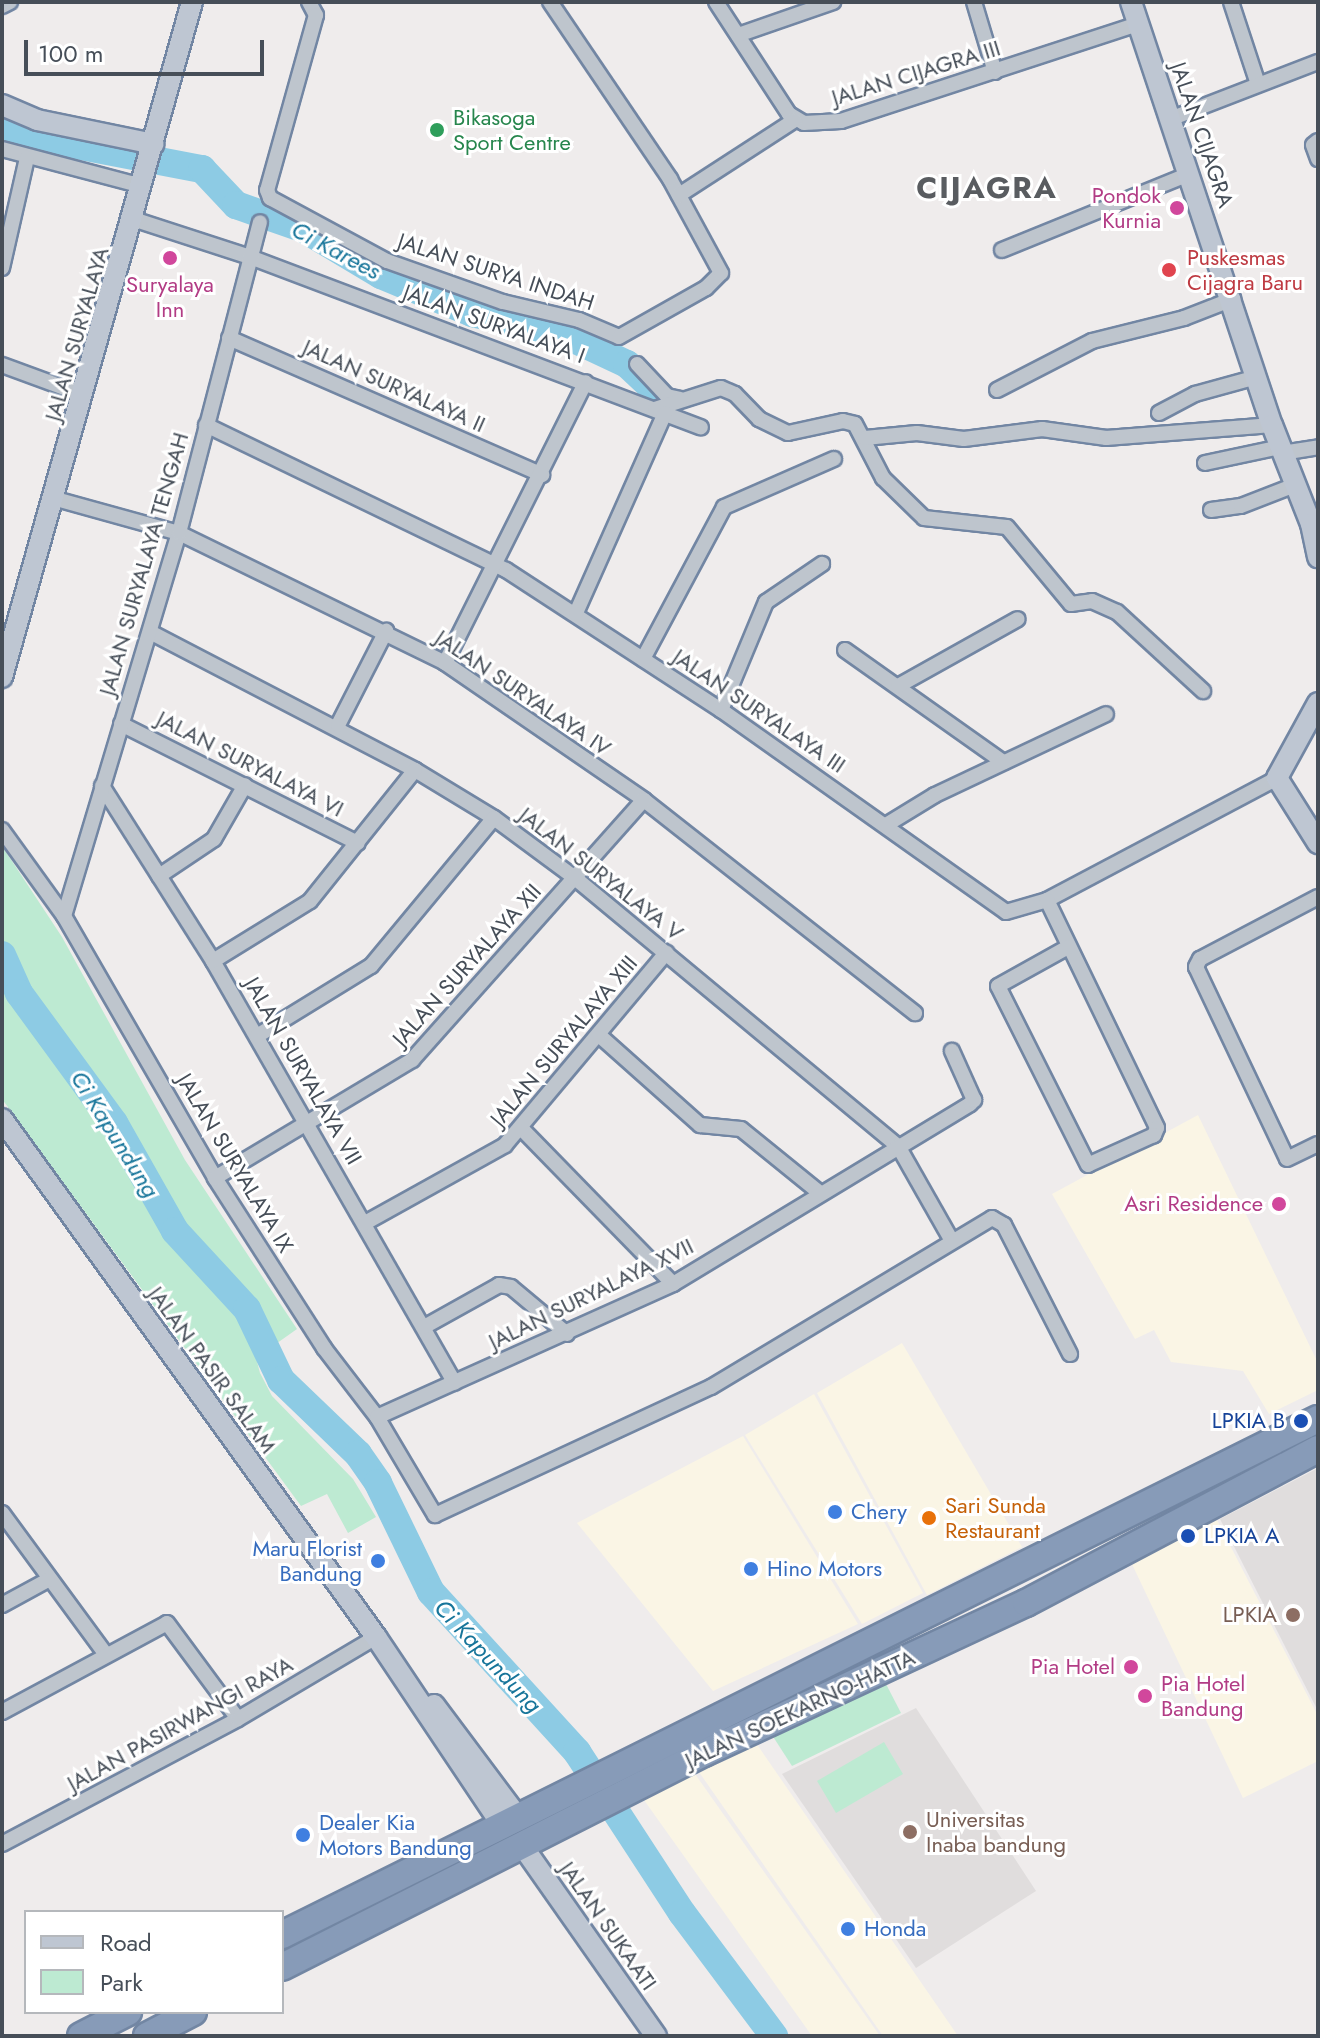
<!DOCTYPE html>
<style>
body{margin:0}
#map{position:relative;width:1320px;height:2038px;overflow:hidden;background:#efecec;font-family:Jost,sans-serif}
div>[style]{position:absolute}
[style*='--x']{left:calc(var(--x)*1px);top:calc(var(--y)*1px);width:calc(var(--w)*1px);rotate:calc(var(--a)*1deg)}
.commercial>*{inset:0;background:#faf5e5}
.education>*{inset:0;background:#e0dddd}
.green>*{inset:0;background:#bdead2}
.river>*{height:28px;margin:-14px;padding:0 14px;transform-origin:14px;border-radius:14px;background:#8dcbe4}
.roads{filter:drop-shadow(2px 0 #7286a3) drop-shadow(-2px 0 #7286a3) drop-shadow(0 2px #7286a3) drop-shadow(0 -2px #7286a3)}
.street>*{height:14px;margin:-7px;padding:0 7px;transform-origin:7px;border-radius:7px;background:#bec5cd}
.secondary>*{height:20px;margin:-10px;padding:0 10px;transform-origin:10px;border-radius:10px;background:#bec6d2}
.highway>*{height:26px;margin:-13px;padding:0 13px;transform-origin:13px;border-radius:13px;background:#879bb8}
.dots>*{width:22px;height:22px;translate:-50% -50%;box-sizing:border-box;border:4px solid #fff;border-radius:50%}
span{translate:-50% -50%;white-space:nowrap;text-align:center;line-height:1.15;-webkit-text-stroke:6px #fff;paint-order:stroke}
.street-label{font-size:22px;color:#464e58}
.leisure-label{font-size:22px;color:#27864d}
.left{translate:0 -50%;text-align:left}
.hotel-label{font-size:22px;color:#b23c85}
.right{translate:-100% -50%;text-align:right}
.health-label{font-size:22px;color:#be3a42}
.transit-label{font-size:22px;color:#164399}
.food-label{font-size:22px;color:#c56008}
.shop-label{font-size:22px;color:#366cbe}
.education-label{font-size:22px;color:#785e54}
.water-label{font-size:24px;color:#17759a;font-style:italic}
.district-label{font-size:30px;color:#595c60;font-weight:700;letter-spacing:2px}
.frame{position:absolute;inset:0;border:4px solid #464e58;pointer-events:none}
.legend{position:absolute;left:24px;top:1910px;width:260px;height:104px;box-sizing:border-box;background:#fff;border:2px solid #b5b8bc;margin:0;padding:10px 14px;list-style:none;font-size:24px;color:#464e58}
.legend li{display:flex;align-items:center;gap:16px;height:40px}
.legend b{width:40px;border:2px solid #b5b8bc}
.scale{position:absolute;left:24px;top:40px;width:240px;height:36px;box-sizing:border-box;border:4px solid #464e58;border-top:0;padding-left:10px;font-size:24px;line-height:28px;white-space:nowrap;color:#464e58;-webkit-text-stroke:6px #fff;paint-order:stroke}
</style>
<div id="map">
<div class="commercial">
<i style="clip-path:polygon(1198px 1115px,1318px 1363px,1318px 1390px,1269px 1414px,1243px 1371px,1171px 1362px,1154px 1330px,1135px 1339px,1052px 1194px)"></i>
<i style="clip-path:polygon(902px 1343px,1022px 1547px,927px 1595px,817px 1393px)"></i>
<i style="clip-path:polygon(814px 1394px,923px 1593px,862px 1624px,745px 1435px)"></i>
<i style="clip-path:polygon(743px 1436px,858px 1624px,713px 1691px,577px 1523px)"></i>
<i style="clip-path:polygon(1216px 1518px,1318px 1716px,1318px 1761px,1243px 1798px,1131px 1562px)"></i>
<i style="clip-path:polygon(756px 1743px,958px 2036px,883px 2036px,699px 1772px)"></i>
<i style="clip-path:polygon(695px 1774px,880px 2036px,812px 2036px,644px 1800px)"></i>
</div>
<div class="education">
<i style="clip-path:polygon(1318px 1468px,1318px 1711px,1220px 1519px)"></i>
<i style="clip-path:polygon(916px 1708px,1036px 1891px,916px 1968px,782px 1774px)"></i>
</div>
<div class="green">
<i style="clip-path:polygon(2px 846px,62px 937px,185px 1160px,297px 1329px,256px 1358px,260px 1373px,272px 1396px,353px 1479px,376px 1517px,348px 1533px,327px 1494px,301px 1506px,2px 1099px)"></i>
<i style="clip-path:polygon(886px 1684px,901px 1713px,792px 1766px,772px 1735px)"></i>
<i style="clip-path:polygon(884px 1742px,903px 1774px,836px 1813px,817px 1781px)"></i>
</div>
<div class="river">
<i style="--x:2;--y:131;--w:204;--a:10.8"></i>
<i style="--x:202;--y:169;--w:50;--a:46.6"></i>
<i style="--x:236;--y:205;--w:72;--a:19.4"></i>
<i style="--x:304;--y:229;--w:90;--a:30.9"></i>
<i style="--x:381;--y:275;--w:99;--a:22.7"></i>
<i style="--x:472;--y:313;--w:91;--a:12.7"></i>
<i style="--x:561;--y:333;--w:73;--a:25.2"></i>
<i style="--x:627;--y:364;--w:45;--a:43.2"></i>
<i style="--x:2;--y:955;--w:42;--a:65.9"></i>
<i style="--x:19;--y:993;--w:161;--a:53.8"></i>
<i style="--x:114;--y:1123;--w:124;--a:60.5"></i>
<i style="--x:175;--y:1231;--w:106;--a:47.3"></i>
<i style="--x:247;--y:1309;--w:79;--a:64.4"></i>
<i style="--x:281;--y:1380;--w:107;--a:43.9"></i>
<i style="--x:358;--y:1454;--w:35;--a:55"></i>
<i style="--x:378;--y:1483;--w:121;--a:64.1"></i>
<i style="--x:431;--y:1592;--w:217;--a:47.6"></i>
<i style="--x:577;--y:1752;--w:192;--a:56.9"></i>
<i style="--x:682;--y:1913;--w:154;--a:53.2"></i>
</div>
<div class="roads">
<div class="street">
<i style="--x:309;--y:2;--w:15;--a:62"></i>
<i style="--x:316;--y:15;--w:182;--a:105.6"></i>
<i style="--x:267;--y:190;--w:9;--a:69"></i>
<i style="--x:270;--y:198;--w:133;--a:28.3"></i>
<i style="--x:387;--y:261;--w:123;--a:19.5"></i>
<i style="--x:503;--y:302;--w:78;--a:13.3"></i>
<i style="--x:579;--y:320;--w:43;--a:23"></i>
<i style="--x:619;--y:337;--w:100;--a:-29.4"></i>
<i style="--x:706;--y:288;--w:21;--a:-45"></i>
<i style="--x:721;--y:273;--w:107;--a:-118.5"></i>
<i style="--x:670;--y:179;--w:214;--a:-124.1"></i>
<i style="--x:716;--y:2;--w:134;--a:56.9"></i>
<i style="--x:789;--y:114;--w:17;--a:31"></i>
<i style="--x:804;--y:123;--w:37;--a:-3"></i>
<i style="--x:841;--y:121;--w:312;--a:-18.1"></i>
<i style="--x:974;--y:2;--w:73;--a:73.3"></i>
<i style="--x:1231;--y:2;--w:86;--a:71.8"></i>
<i style="--x:2;--y:6;--w:9;--a:-27"></i>
<i style="--x:738;--y:35;--w:101;--a:-19.2"></i>
<i style="--x:1170;--y:119;--w:159;--a:-21.1"></i>
<i style="--x:1318;--y:141;--w:6;--a:141"></i>
<i style="--x:1313;--y:145;--w:15;--a:70"></i>
<i style="--x:2;--y:149;--w:145;--a:14.8"></i>
<i style="--x:679;--y:195;--w:138;--a:-32.9"></i>
<i style="--x:133;--y:219;--w:123;--a:18"></i>
<i style="--x:250;--y:257;--w:482;--a:20.7"></i>
<i style="--x:1002;--y:250;--w:202;--a:-22.1"></i>
<i style="--x:2;--y:268;--w:113;--a:-77.2"></i>
<i style="--x:229;--y:338;--w:342;--a:23.6"></i>
<i style="--x:637;--y:364;--w:44;--a:46.8"></i>
<i style="--x:667;--y:396;--w:13;--a:13"></i>
<i style="--x:2;--y:365;--w:87;--a:20.1"></i>
<i style="--x:997;--y:390;--w:107;--a:-27.3"></i>
<i style="--x:1092;--y:341;--w:95;--a:-14"></i>
<i style="--x:1184;--y:318;--w:53;--a:-21.2"></i>
<i style="--x:655;--y:409;--w:69;--a:-17.7"></i>
<i style="--x:721;--y:388;--w:15;--a:23"></i>
<i style="--x:735;--y:394;--w:35;--a:46"></i>
<i style="--x:759;--y:419;--w:32;--a:26"></i>
<i style="--x:788;--y:433;--w:56;--a:-12.3"></i>
<i style="--x:843;--y:421;--w:12;--a:14"></i>
<i style="--x:855;--y:424;--w:61;--a:62.6"></i>
<i style="--x:883;--y:478;--w:57;--a:44.3"></i>
<i style="--x:924;--y:518;--w:83;--a:6.2"></i>
<i style="--x:1007;--y:527;--w:100;--a:50.3"></i>
<i style="--x:1071;--y:604;--w:21;--a:-8"></i>
<i style="--x:1092;--y:601;--w:27;--a:24"></i>
<i style="--x:1117;--y:612;--w:117;--a:42.6"></i>
<i style="--x:1159;--y:413;--w:41;--a:-27.8"></i>
<i style="--x:1195;--y:394;--w:64;--a:-15.3"></i>
<i style="--x:206;--y:425;--w:333;--a:25.8"></i>
<i style="--x:506;--y:570;--w:257;--a:33.1"></i>
<i style="--x:721;--y:710;--w:349;--a:35.3"></i>
<i style="--x:1006;--y:912;--w:43;--a:-16.3"></i>
<i style="--x:1047;--y:900;--w:260;--a:-27.9"></i>
<i style="--x:865;--y:438;--w:52;--a:-5.5"></i>
<i style="--x:917;--y:433;--w:47;--a:7.3"></i>
<i style="--x:964;--y:439;--w:79;--a:-7.3"></i>
<i style="--x:1042;--y:429;--w:65;--a:8"></i>
<i style="--x:1106;--y:438;--w:167;--a:-4.5"></i>
<i style="--x:1282;--y:453;--w:36;--a:-9"></i>
<i style="--x:1205;--y:463;--w:77;--a:-12"></i>
<i style="--x:56;--y:499;--w:128;--a:15.5"></i>
<i style="--x:179;--y:533;--w:296;--a:26"></i>
<i style="--x:445;--y:663;--w:242;--a:34.5"></i>
<i style="--x:644;--y:800;--w:345;--a:38.2"></i>
<i style="--x:1211;--y:510;--w:30;--a:-8"></i>
<i style="--x:1241;--y:506;--w:58;--a:-21.3"></i>
<i style="--x:576;--y:613;--w:219;--a:-66"></i>
<i style="--x:150;--y:632;--w:299;--a:27.5"></i>
<i style="--x:415;--y:770;--w:92;--a:31.3"></i>
<i style="--x:494;--y:818;--w:101;--a:36.5"></i>
<i style="--x:575;--y:878;--w:420;--a:39.7"></i>
<i style="--x:898;--y:1146;--w:109;--a:60.4"></i>
<i style="--x:845;--y:650;--w:194;--a:35.3"></i>
<i style="--x:643;--y:659;--w:172;--a:-61.9"></i>
<i style="--x:724;--y:507;--w:120;--a:-23.6"></i>
<i style="--x:445;--y:663;--w:314;--a:-63.4"></i>
<i style="--x:898;--y:686;--w:137;--a:-29.2"></i>
<i style="--x:721;--y:710;--w:117;--a:-67.4"></i>
<i style="--x:766;--y:602;--w:68;--a:-34.2"></i>
<i style="--x:121;--y:724;--w:265;--a:26.7"></i>
<i style="--x:338;--y:725;--w:106;--a:-62.9"></i>
<i style="--x:102;--y:786;--w:207;--a:57.6"></i>
<i style="--x:213;--y:961;--w:486;--a:60.2"></i>
<i style="--x:886;--y:825;--w:57;--a:-31.5"></i>
<i style="--x:935;--y:795;--w:189;--a:-25.3"></i>
<i style="--x:2;--y:830;--w:106;--a:54.2"></i>
<i style="--x:64;--y:916;--w:302;--a:60"></i>
<i style="--x:215;--y:1178;--w:202;--a:57.3"></i>
<i style="--x:324;--y:1348;--w:87;--a:52.5"></i>
<i style="--x:377;--y:1417;--w:114;--a:59.4"></i>
<i style="--x:435;--y:1515;--w:304;--a:-24.9"></i>
<i style="--x:711;--y:1387;--w:328;--a:-31"></i>
<i style="--x:992;--y:1218;--w:14;--a:30"></i>
<i style="--x:1004;--y:1225;--w:145;--a:62.9"></i>
<i style="--x:159;--y:876;--w:66;--a:-33.9"></i>
<i style="--x:214;--y:839;--w:62;--a:-60.1"></i>
<i style="--x:1318;--y:897;--w:133;--a:152.3"></i>
<i style="--x:1200;--y:959;--w:9;--a:117"></i>
<i style="--x:1196;--y:967;--w:212;--a:64.6"></i>
<i style="--x:1287;--y:1159;--w:34;--a:-26"></i>
<i style="--x:1047;--y:900;--w:253;--a:64.2"></i>
<i style="--x:1157;--y:1128;--w:8;--a:113"></i>
<i style="--x:1154;--y:1135;--w:72;--a:155.6"></i>
<i style="--x:1088;--y:1165;--w:200;--a:-116.7"></i>
<i style="--x:998;--y:986;--w:80;--a:-29.1"></i>
<i style="--x:64;--y:916;--w:400;--a:-73.3"></i>
<i style="--x:179;--y:533;--w:321;--a:-75.4"></i>
<i style="--x:213;--y:961;--w:114;--a:-31.7"></i>
<i style="--x:310;--y:901;--w:168;--a:-51.3"></i>
<i style="--x:257;--y:1036;--w:134;--a:-31.6"></i>
<i style="--x:371;--y:966;--w:192;--a:-50.3"></i>
<i style="--x:600;--y:1036;--w:134;--a:41.7"></i>
<i style="--x:700;--y:1125;--w:41;--a:5.6"></i>
<i style="--x:741;--y:1129;--w:102;--a:39"></i>
<i style="--x:522;--y:1129;--w:216;--a:45.7"></i>
<i style="--x:215;--y:1178;--w:230;--a:-30.9"></i>
<i style="--x:412;--y:1060;--w:348;--a:-48.3"></i>
<i style="--x:365;--y:1223;--w:160;--a:-29.1"></i>
<i style="--x:505;--y:1145;--w:251;--a:-50"></i>
<i style="--x:424;--y:1327;--w:86;--a:-29.2"></i>
<i style="--x:499;--y:1285;--w:12;--a:9"></i>
<i style="--x:511;--y:1287;--w:73;--a:40"></i>
<i style="--x:377;--y:1417;--w:325;--a:-24.2"></i>
<i style="--x:673;--y:1284;--w:347;--a:-31.2"></i>
<i style="--x:970;--y:1104;--w:6;--a:-45"></i>
<i style="--x:974;--y:1100;--w:54;--a:-114.2"></i>
<i style="--x:2;--y:1513;--w:174;--a:53.7"></i>
<i style="--x:2;--y:1605;--w:52;--a:-28.5"></i>
<i style="--x:2;--y:1712;--w:187;--a:-28.3"></i>
<i style="--x:167;--y:1623;--w:119;--a:53.5"></i>
<i style="--x:2;--y:1844;--w:267;--a:-27.9"></i>
<i style="--x:238;--y:1719;--w:161;--a:-30.7"></i>
</div>
<div class="secondary">
<i style="--x:1131;--y:2;--w:446;--a:71.6"></i>
<i style="--x:1272;--y:425;--w:106;--a:68.5"></i>
<i style="--x:1311;--y:524;--w:34;--a:78"></i>
<i style="--x:2;--y:105;--w:38;--a:23"></i>
<i style="--x:37;--y:120;--w:119;--a:11.6"></i>
<i style="--x:2;--y:677;--w:701;--a:-74.28"></i>
<i style="--x:1318;--y:703;--w:85;--a:118.7"></i>
<i style="--x:1277;--y:778;--w:77;--a:57.8"></i>
<i style="--x:2;--y:1119;--w:639;--a:54.17"></i>
<i style="--x:376;--y:1637;--w:225;--a:56.2"></i>
<i style="--x:434;--y:1705;--w:139;--a:53.2"></i>
<i style="--x:521;--y:1844;--w:235;--a:54.9"></i>
</div>
<div class="highway">
<i style="--x:282;--y:1935;--w:1157;--a:-26.48"></i>
<i style="--x:282;--y:1967;--w:473;--a:-26.9"></i>
<i style="--x:704;--y:1753;--w:355;--a:-25"></i>
<i style="--x:1026;--y:1603;--w:330;--a:-27.8"></i>
<i style="--x:81;--y:2036;--w:53;--a:-27.1"></i>
<i style="--x:147;--y:2036;--w:52;--a:-27.6"></i>
</div>
</div>
<div class="dots">
<i style="left:437px;top:130px;background:#2e9e5b"></i>
<i style="left:1177px;top:208px;background:#d1479c"></i>
<i style="left:170px;top:258px;background:#d1479c"></i>
<i style="left:1169px;top:270px;background:#e0444e"></i>
<i style="left:1279px;top:1204px;background:#d1479c"></i>
<i style="left:1301px;top:1421px;background:#1a4fb4"></i>
<i style="left:835px;top:1512px;background:#3f7fe0"></i>
<i style="left:929px;top:1518px;background:#e8710a"></i>
<i style="left:1188px;top:1536px;background:#1a4fb4"></i>
<i style="left:378px;top:1561px;background:#3f7fe0"></i>
<i style="left:751px;top:1569px;background:#3f7fe0"></i>
<i style="left:1293px;top:1615px;background:#8d6e63"></i>
<i style="left:1131px;top:1667px;background:#d1479c"></i>
<i style="left:1145px;top:1696px;background:#d1479c"></i>
<i style="left:910px;top:1832px;background:#8d6e63"></i>
<i style="left:303px;top:1835px;background:#3f7fe0"></i>
<i style="left:848px;top:1929px;background:#3f7fe0"></i>
</div>
<div class="street-label">
<span style="left:916px;top:73px;rotate:-17deg">JALAN CIJAGRA III</span>
<span style="left:1202px;top:135px;rotate:71deg">JALAN CIJAGRA</span>
<span style="left:496px;top:272px;rotate:18deg">JALAN SURYA INDAH</span>
<span style="left:494px;top:324px;rotate:20deg">JALAN SURYALAYA I</span>
<span style="left:77px;top:334px;rotate:-74deg">JALAN SURYALAYA</span>
<span style="left:394px;top:386px;rotate:24deg">JALAN SURYALAYA II</span>
<span style="left:144px;top:564px;rotate:-74deg">JALAN SURYALAYA TENGAH</span>
<span style="left:523px;top:693px;rotate:34deg">JALAN SURYALAYA IV</span>
<span style="left:759px;top:711px;rotate:34deg">JALAN SURYALAYA III</span>
<span style="left:250px;top:764px;rotate:27deg">JALAN SURYALAYA VI</span>
<span style="left:601px;top:874px;rotate:38deg">JALAN SURYALAYA V</span>
<span style="left:467px;top:965px;rotate:-48deg">JALAN SURYALAYA XII</span>
<span style="left:564px;top:1041px;rotate:-50deg">JALAN SURYALAYA XIII</span>
<span style="left:303px;top:1071px;rotate:60deg">JALAN SURYALAYA VII</span>
<span style="left:235px;top:1163px;rotate:59deg">JALAN SURYALAYA IX</span>
<span style="left:591px;top:1294px;rotate:-26deg">JALAN SURYALAYA XVII</span>
<span style="left:212px;top:1370px;rotate:54deg">JALAN PASIR SALAM</span>
<span style="left:800px;top:1709px;rotate:-25deg">JALAN SOEKARNO-HATTA</span>
<span style="left:180px;top:1724px;rotate:-29deg">JALAN PASIRWANGI RAYA</span>
<span style="left:608px;top:1926px;rotate:55deg">JALAN SUKAATI</span>
</div>
<div class="leisure-label">
<span class="left" style="left:453px;top:130px">Bikasoga<br>Sport Centre</span>
</div>
<div class="hotel-label">
<span class="right" style="left:1161px;top:208px">Pondok<br>Kurnia</span>
<span style="left:170px;top:297px">Suryalaya<br>Inn</span>
<span class="right" style="left:1263px;top:1204px">Asri Residence</span>
<span class="right" style="left:1115px;top:1667px">Pia Hotel</span>
<span class="left" style="left:1161px;top:1696px">Pia Hotel<br>Bandung</span>
</div>
<div class="health-label">
<span class="left" style="left:1187px;top:270px">Puskesmas<br>Cijagra Baru</span>
</div>
<div class="transit-label">
<span class="right" style="left:1285px;top:1421px">LPKIA B</span>
<span class="left" style="left:1204px;top:1536px">LPKIA A</span>
</div>
<div class="food-label">
<span class="left" style="left:945px;top:1518px">Sari Sunda<br>Restaurant</span>
</div>
<div class="shop-label">
<span class="left" style="left:851px;top:1512px">Chery</span>
<span class="right" style="left:362px;top:1561px">Maru Florist<br>Bandung</span>
<span class="left" style="left:767px;top:1569px">Hino Motors</span>
<span class="left" style="left:319px;top:1835px">Dealer Kia<br>Motors Bandung</span>
<span class="left" style="left:864px;top:1929px">Honda</span>
</div>
<div class="education-label">
<span class="right" style="left:1277px;top:1615px">LPKIA</span>
<span class="left" style="left:926px;top:1832px">Universitas<br>Inaba bandung</span>
</div>
<div class="water-label">
<span style="left:336px;top:250px;rotate:28deg">Ci Karees</span>
<span style="left:115px;top:1134px;rotate:58deg">Ci Kapundung</span>
<span style="left:488px;top:1656px;rotate:47deg">Ci Kapundung</span>
</div>
<div class="district-label">
<span style="left:987px;top:188px">CIJAGRA</span>
</div>
<div class="frame"></div>
<ul class="legend">
<li><b style="height:10px;background:#bec6d2"></b>Road</li>
<li><b style="height:22px;background:#bdead2"></b>Park</li>
</ul>
<div class="scale">100 m</div>
</div>
